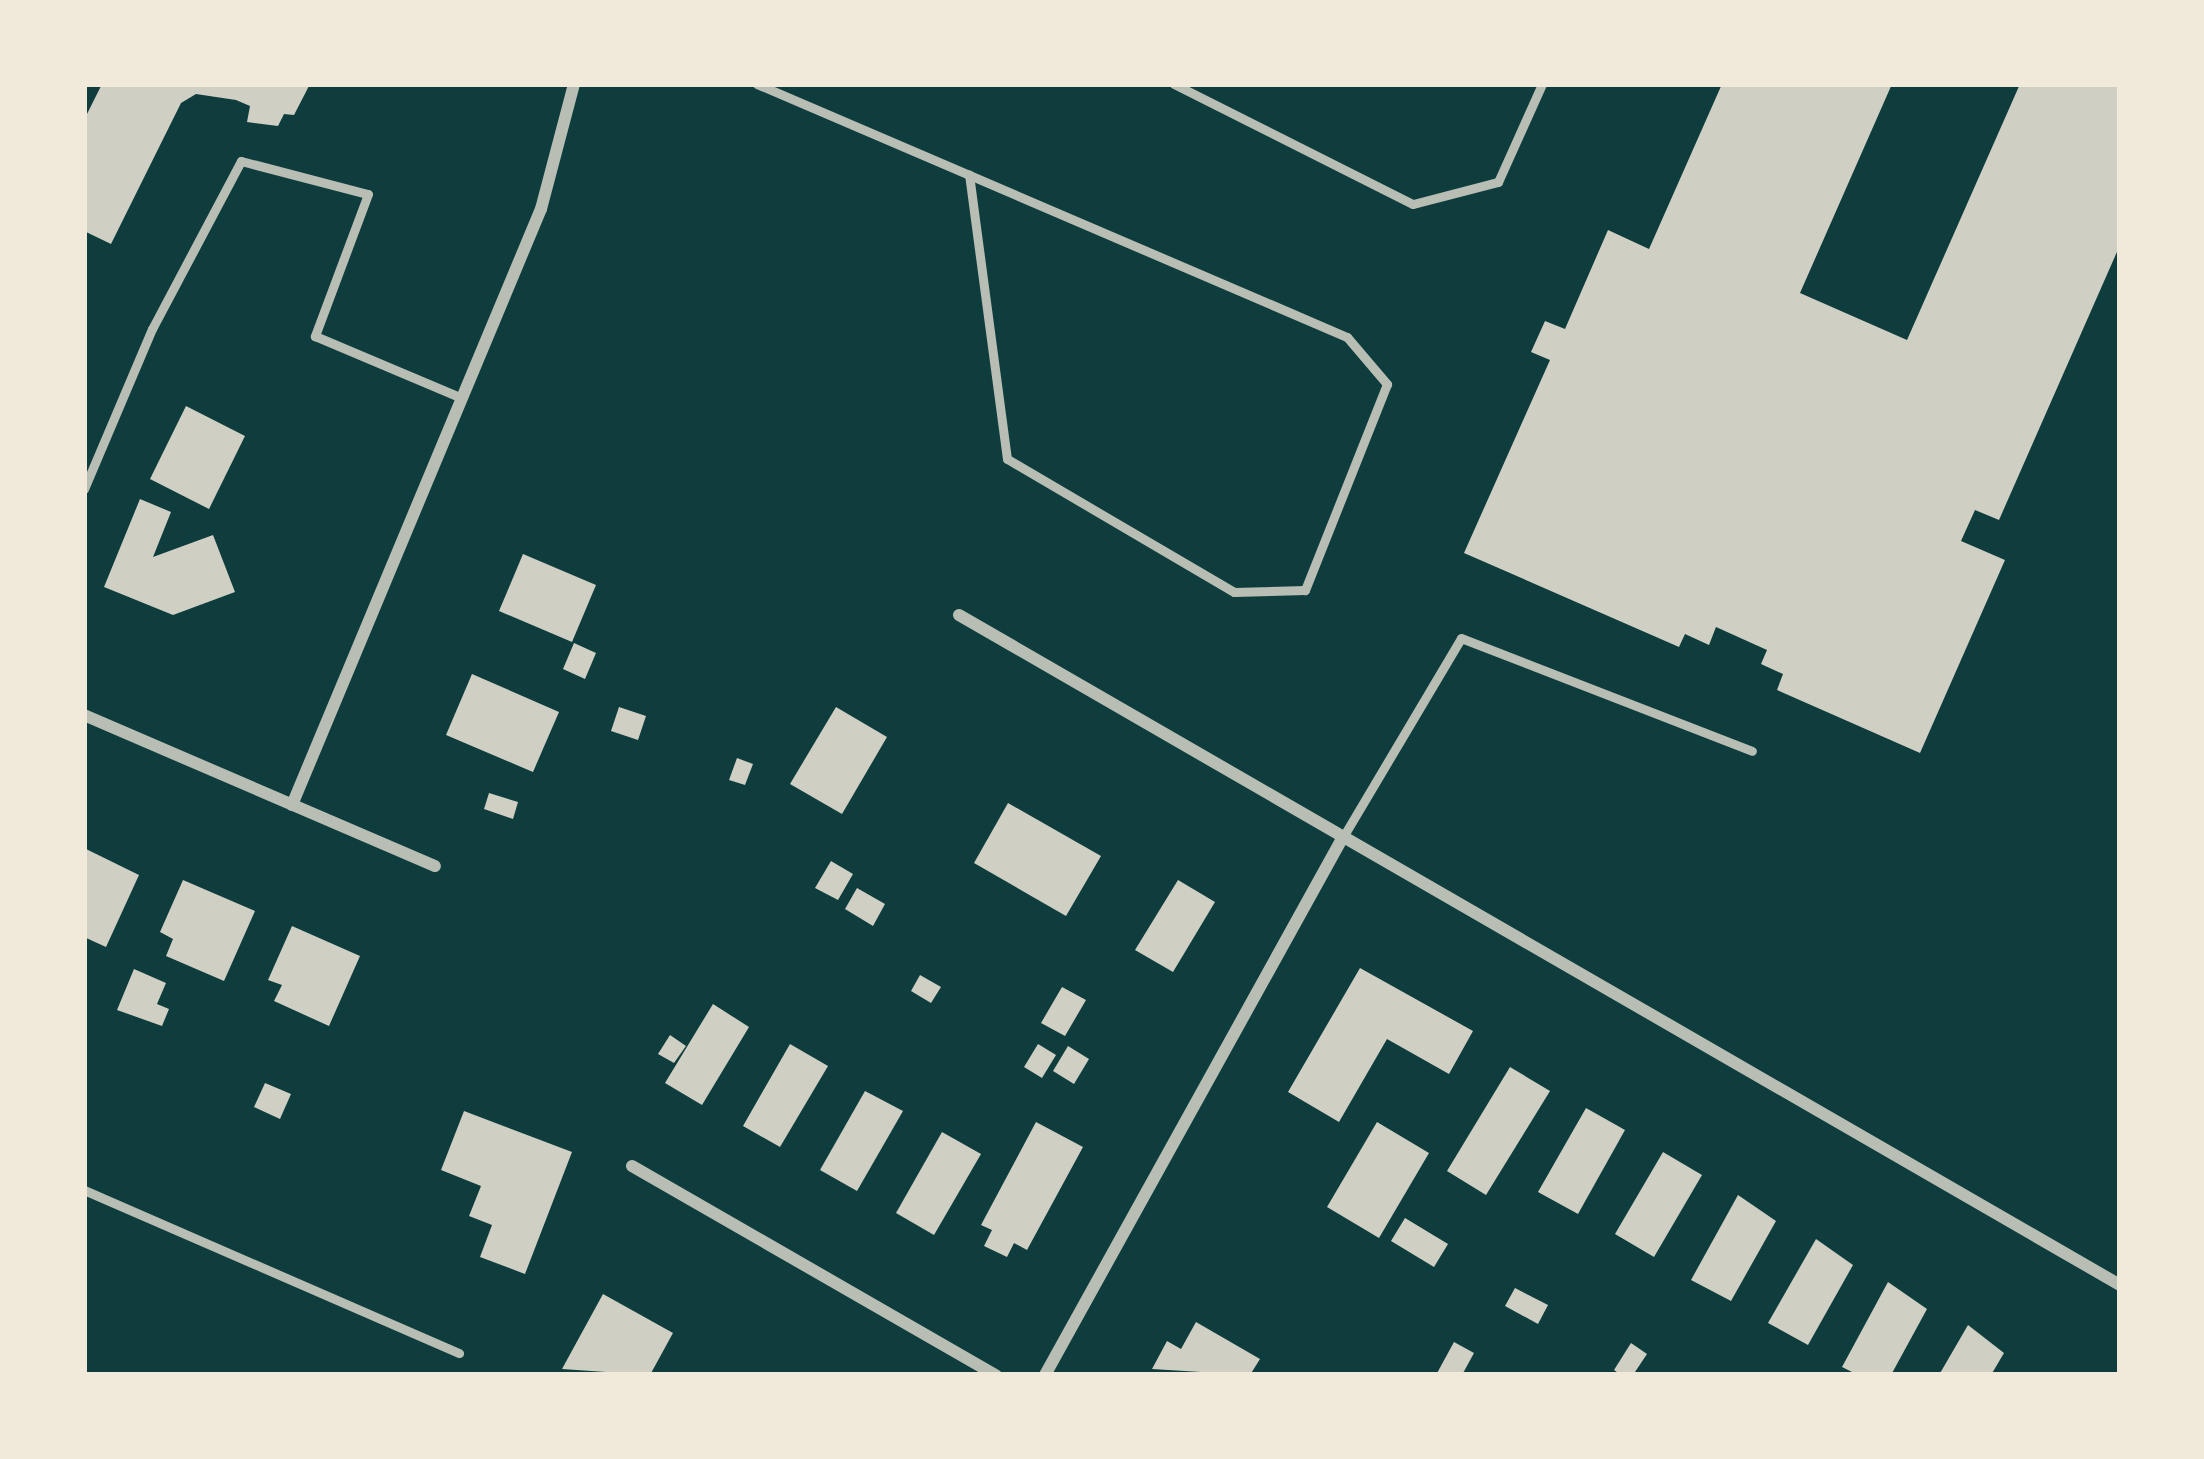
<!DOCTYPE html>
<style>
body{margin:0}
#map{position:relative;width:2204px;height:1459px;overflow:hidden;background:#0f3d3e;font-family:"Source Sans 3",sans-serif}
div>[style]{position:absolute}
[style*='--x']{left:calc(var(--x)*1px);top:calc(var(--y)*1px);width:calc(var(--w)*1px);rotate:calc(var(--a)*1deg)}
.building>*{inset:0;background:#cfcfc3}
.service>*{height:9px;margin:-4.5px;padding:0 4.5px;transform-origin:4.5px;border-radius:4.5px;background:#b8beb3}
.minor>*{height:12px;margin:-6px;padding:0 6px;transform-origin:6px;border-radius:6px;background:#b8beb3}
span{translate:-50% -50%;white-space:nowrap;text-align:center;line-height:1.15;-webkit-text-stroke:9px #f1e9da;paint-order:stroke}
.frame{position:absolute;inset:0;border:87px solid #f1e9da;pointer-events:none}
</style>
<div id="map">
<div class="building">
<i style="clip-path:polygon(102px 84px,310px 84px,294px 115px,284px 114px,278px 126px,247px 122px,250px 106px,236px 100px,196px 94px,181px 103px,111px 244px,84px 231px,84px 120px)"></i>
<i style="clip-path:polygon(1722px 84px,1892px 84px,1800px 293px,1907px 340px,2020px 84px,2120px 84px,2120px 245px,1999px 520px,1975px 510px,1961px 541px,2005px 560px,1920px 753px,1777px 690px,1783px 674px,1761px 664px,1767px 650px,1716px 627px,1709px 645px,1685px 634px,1679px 647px,1464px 553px,1550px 360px,1531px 352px,1545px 321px,1565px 329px,1608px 230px,1649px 249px)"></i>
<i style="clip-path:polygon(186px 406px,245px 436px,209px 509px,150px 479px)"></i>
<i style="clip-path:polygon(140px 499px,171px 512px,153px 557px,213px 535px,235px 592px,173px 615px,104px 587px)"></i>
<i style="clip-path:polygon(523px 554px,596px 585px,572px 642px,499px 611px)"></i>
<i style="clip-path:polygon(574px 643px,596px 653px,585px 679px,563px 669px)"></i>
<i style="clip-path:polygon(472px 674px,559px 712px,533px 772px,446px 735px)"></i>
<i style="clip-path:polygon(619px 707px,646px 716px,638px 740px,611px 731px)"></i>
<i style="clip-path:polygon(836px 707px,887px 737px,842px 814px,790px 784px)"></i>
<i style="clip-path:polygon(737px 758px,753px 764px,745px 785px,729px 780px)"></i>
<i style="clip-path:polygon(489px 793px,518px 802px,513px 819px,484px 809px)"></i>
<i style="clip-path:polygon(1008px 803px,1101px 856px,1066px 916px,974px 863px)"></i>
<i style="clip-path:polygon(84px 848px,139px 875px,106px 947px,84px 937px)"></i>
<i style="clip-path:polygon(831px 861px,853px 874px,838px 900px,815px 888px)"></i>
<i style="clip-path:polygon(183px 880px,255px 911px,224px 981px,166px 956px,173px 939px,160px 932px)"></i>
<i style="clip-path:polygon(1178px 880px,1215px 902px,1173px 972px,1135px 950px)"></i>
<i style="clip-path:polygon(857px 888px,885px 904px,873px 926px,845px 909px)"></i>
<i style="clip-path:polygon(292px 926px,360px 956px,329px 1026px,274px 1001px,282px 985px,268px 980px)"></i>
<i style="clip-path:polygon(1360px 968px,1473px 1031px,1449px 1074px,1387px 1039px,1339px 1122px,1288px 1092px)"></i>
<i style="clip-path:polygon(134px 969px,166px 983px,157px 1004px,169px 1009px,162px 1026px,117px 1010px)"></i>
<i style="clip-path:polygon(920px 975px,941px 987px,931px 1003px,911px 991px)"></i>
<i style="clip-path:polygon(1062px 987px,1086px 1000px,1065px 1036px,1041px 1023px)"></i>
<i style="clip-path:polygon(713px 1004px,749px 1027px,702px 1105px,665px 1083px)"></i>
<i style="clip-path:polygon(670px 1035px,686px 1046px,674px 1063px,658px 1054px)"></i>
<i style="clip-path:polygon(790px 1044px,828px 1066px,780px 1147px,743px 1126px)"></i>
<i style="clip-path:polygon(1038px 1044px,1056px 1055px,1042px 1078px,1024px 1067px)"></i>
<i style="clip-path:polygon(1068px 1046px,1089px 1059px,1074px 1084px,1053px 1071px)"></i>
<i style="clip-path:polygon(1510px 1067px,1550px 1091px,1486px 1195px,1447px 1171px)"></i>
<i style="clip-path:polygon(265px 1083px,291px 1094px,280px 1119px,254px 1107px)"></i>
<i style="clip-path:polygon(865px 1091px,903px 1111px,857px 1191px,820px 1170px)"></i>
<i style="clip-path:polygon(1586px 1108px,1625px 1130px,1578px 1214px,1538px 1192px)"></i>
<i style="clip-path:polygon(464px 1111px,572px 1152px,525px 1274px,480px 1257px,492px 1225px,469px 1216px,481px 1186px,441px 1170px)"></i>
<i style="clip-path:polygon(1036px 1122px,1083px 1147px,1027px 1250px,1014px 1243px,1007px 1257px,984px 1246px,992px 1230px,981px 1225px)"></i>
<i style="clip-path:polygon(1377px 1122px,1429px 1153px,1379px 1238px,1327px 1207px)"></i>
<i style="clip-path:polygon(942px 1132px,981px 1154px,934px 1235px,896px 1213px)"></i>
<i style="clip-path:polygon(1663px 1152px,1702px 1175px,1654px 1257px,1615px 1234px)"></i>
<i style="clip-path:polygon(1738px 1195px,1776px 1221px,1731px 1301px,1691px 1280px)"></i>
<i style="clip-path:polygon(1405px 1218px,1448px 1244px,1434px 1267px,1391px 1241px)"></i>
<i style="clip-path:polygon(1816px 1239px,1853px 1265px,1808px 1345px,1768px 1323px)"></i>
<i style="clip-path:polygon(1888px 1282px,1927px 1309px,1891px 1375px,1858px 1375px,1842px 1367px)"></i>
<i style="clip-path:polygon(1515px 1288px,1548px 1305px,1538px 1324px,1505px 1306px)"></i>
<i style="clip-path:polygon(603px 1294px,673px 1333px,650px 1375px,562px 1369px)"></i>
<i style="clip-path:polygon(1196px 1322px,1260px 1359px,1250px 1375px,1152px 1369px,1167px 1341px,1181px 1349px)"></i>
<i style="clip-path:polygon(1968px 1325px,2004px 1353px,1991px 1375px,1939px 1375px)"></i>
<i style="clip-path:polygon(1454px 1342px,1474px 1353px,1462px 1375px,1436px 1375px)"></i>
<i style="clip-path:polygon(1631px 1343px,1647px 1354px,1633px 1375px,1621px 1375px,1614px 1370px)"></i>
</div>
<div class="service">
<i style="--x:757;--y:84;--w:642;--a:23.21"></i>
<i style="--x:1347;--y:337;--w:62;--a:49.6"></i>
<i style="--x:1387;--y:384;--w:222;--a:111.7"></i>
<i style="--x:1305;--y:590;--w:71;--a:178.4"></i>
<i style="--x:1234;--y:592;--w:263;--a:-149.6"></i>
<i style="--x:1007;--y:459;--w:287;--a:-97.6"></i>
<i style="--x:1174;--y:84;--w:267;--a:26.7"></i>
<i style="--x:1413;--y:204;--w:88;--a:-14.5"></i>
<i style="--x:1498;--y:182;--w:107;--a:-65.8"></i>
<i style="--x:84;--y:489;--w:174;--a:-67"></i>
<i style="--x:152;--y:329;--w:190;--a:-62.1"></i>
<i style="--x:241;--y:161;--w:131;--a:14.6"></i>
<i style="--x:368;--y:194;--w:152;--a:110.5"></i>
<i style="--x:315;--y:336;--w:160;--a:22.9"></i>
<i style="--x:1343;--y:837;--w:231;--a:-59.3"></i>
<i style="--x:1461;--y:638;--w:312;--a:21.2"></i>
<i style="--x:84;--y:1190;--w:409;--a:23.5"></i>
</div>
<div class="minor">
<i style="--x:959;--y:615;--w:1340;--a:29.99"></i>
<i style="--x:84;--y:715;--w:382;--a:23.3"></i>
<i style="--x:292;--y:805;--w:646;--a:-67.33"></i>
<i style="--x:541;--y:209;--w:129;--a:-75.2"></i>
<i style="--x:632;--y:1166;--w:420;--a:29.9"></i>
<i style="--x:1045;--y:1375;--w:615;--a:-61.02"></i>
</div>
<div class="frame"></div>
</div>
